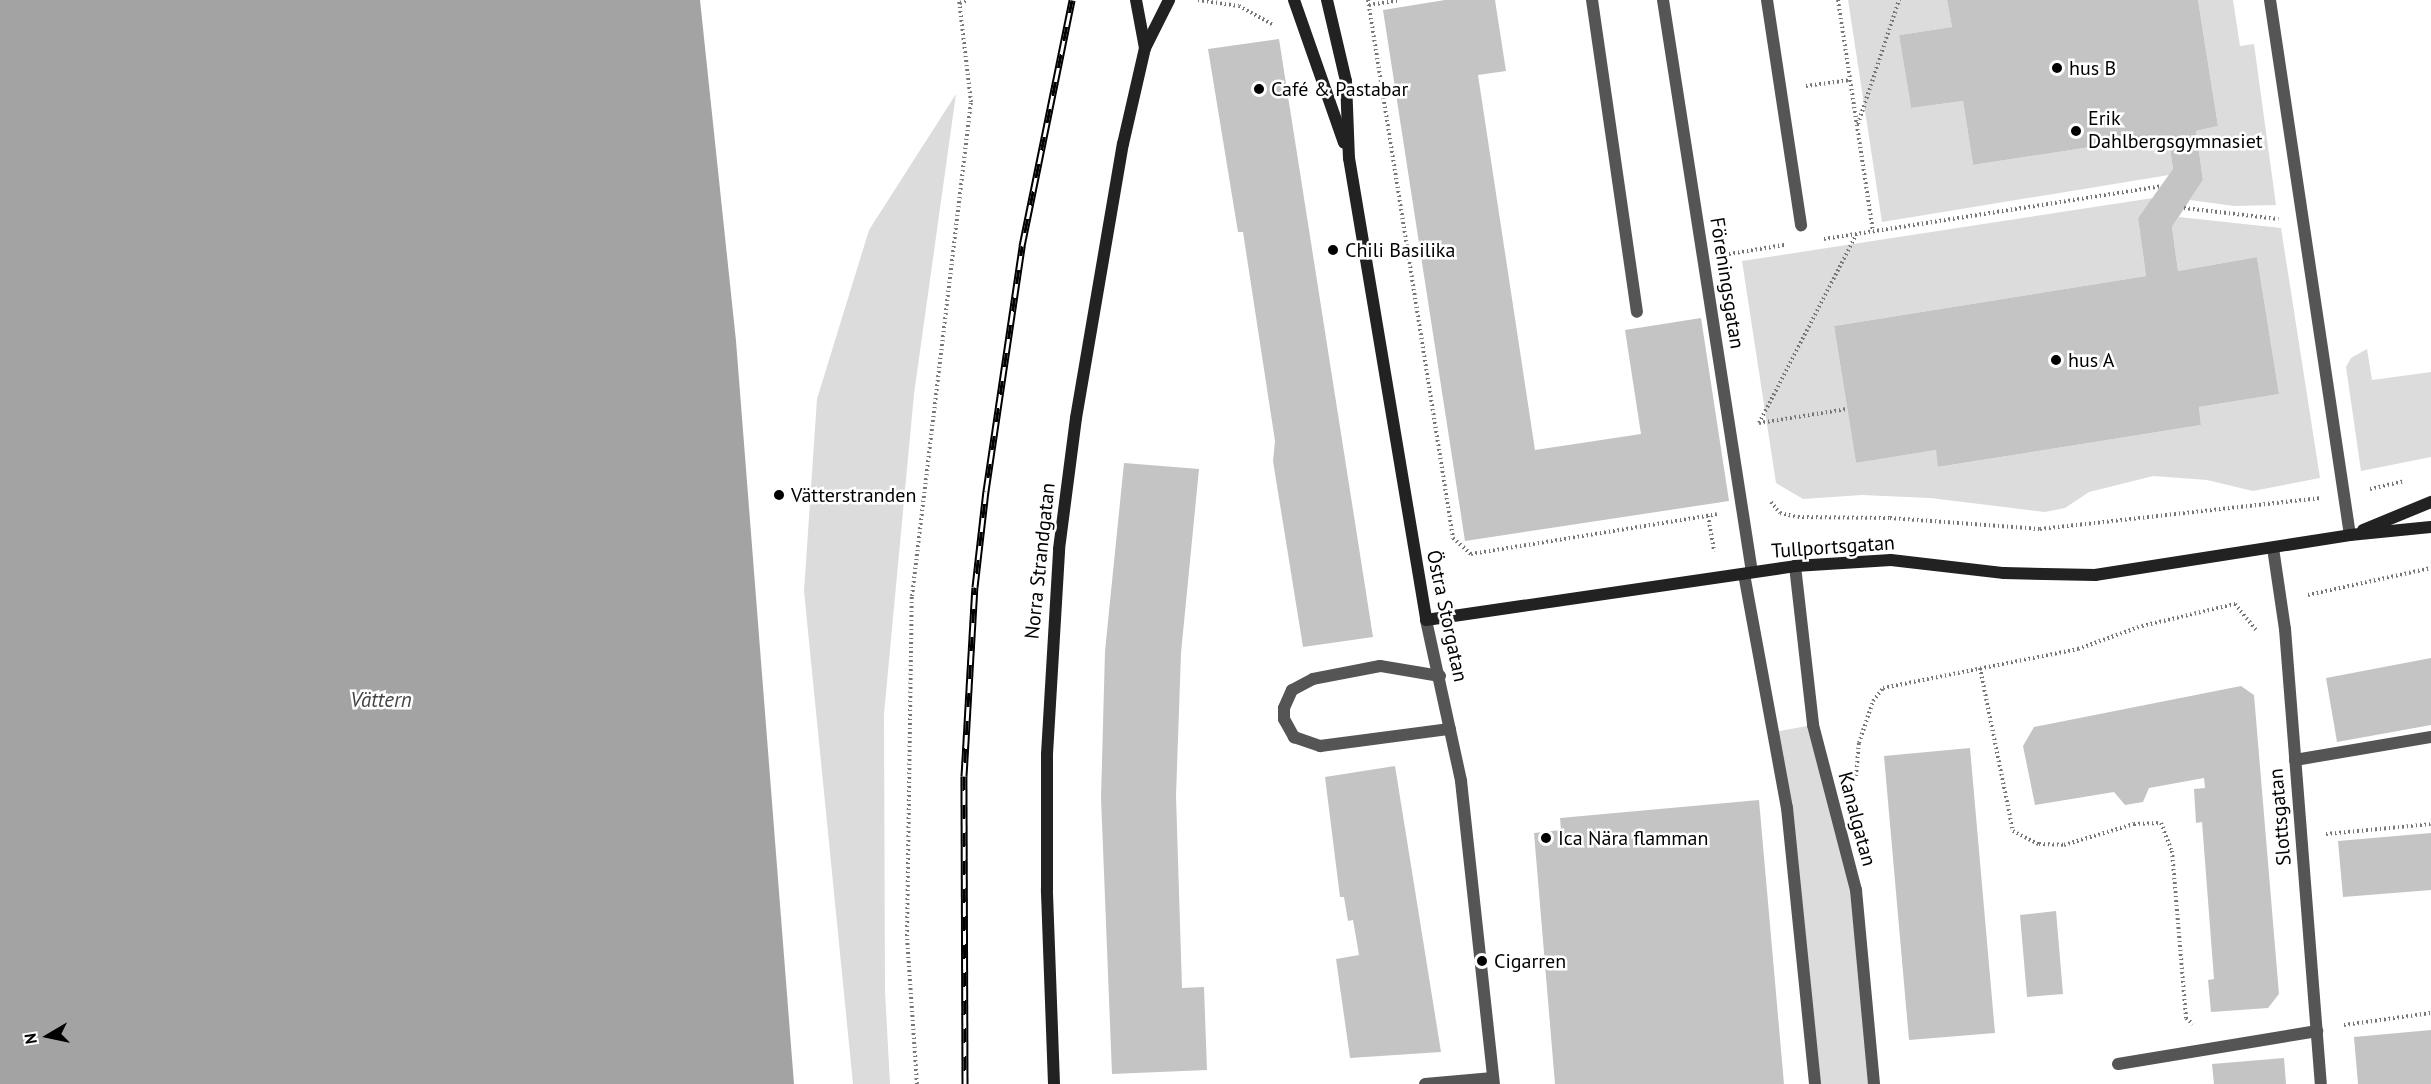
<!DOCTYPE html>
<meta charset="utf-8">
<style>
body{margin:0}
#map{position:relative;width:2431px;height:1084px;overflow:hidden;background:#fff;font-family:"PT Sans",sans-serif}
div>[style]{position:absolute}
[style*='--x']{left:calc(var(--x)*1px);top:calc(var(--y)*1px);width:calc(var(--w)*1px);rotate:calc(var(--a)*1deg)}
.green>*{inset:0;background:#dcdcdc}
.water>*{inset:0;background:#a3a3a3}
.building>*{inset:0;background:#c4c4c4}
.path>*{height:4px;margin-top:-2px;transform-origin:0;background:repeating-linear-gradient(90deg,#777 0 1.5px,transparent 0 4.5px)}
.lane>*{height:12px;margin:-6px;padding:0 6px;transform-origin:6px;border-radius:6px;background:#555}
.street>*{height:12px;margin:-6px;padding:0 6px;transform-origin:6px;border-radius:6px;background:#555}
.secondary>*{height:12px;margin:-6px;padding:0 6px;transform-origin:6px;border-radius:6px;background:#222}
.rail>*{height:7px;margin-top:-3.5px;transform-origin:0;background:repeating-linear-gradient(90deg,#fff 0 14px,#000 0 28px);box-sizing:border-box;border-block:2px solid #000}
.dots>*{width:16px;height:16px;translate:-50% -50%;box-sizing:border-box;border:3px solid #fff;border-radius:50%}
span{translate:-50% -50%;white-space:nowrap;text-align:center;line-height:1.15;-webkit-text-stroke:5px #fff;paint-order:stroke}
.poi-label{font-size:20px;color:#000}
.left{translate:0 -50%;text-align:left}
.street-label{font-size:20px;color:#000}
.water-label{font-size:21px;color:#444;font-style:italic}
.north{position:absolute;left:18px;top:1006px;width:60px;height:60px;-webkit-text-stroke:4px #fff;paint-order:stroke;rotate:261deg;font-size:16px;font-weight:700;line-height:24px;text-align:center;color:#000}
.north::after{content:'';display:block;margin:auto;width:21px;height:27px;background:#000;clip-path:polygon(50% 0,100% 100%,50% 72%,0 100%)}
</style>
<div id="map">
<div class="green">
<i style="clip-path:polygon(1848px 0,1947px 0,1952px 27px,1899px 35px,1911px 108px,1963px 101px,1973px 165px,2168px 135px,2173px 169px,2169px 175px,1882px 222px)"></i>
<i style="clip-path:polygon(2198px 0,2233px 0,2240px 46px,2254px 44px,2276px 205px,2234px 206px,2190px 200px,2203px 180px,2196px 131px,2218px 126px)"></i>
<i style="clip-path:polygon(956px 94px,914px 394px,884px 714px,885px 991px,890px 1084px,853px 1084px,804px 591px,817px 399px,869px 230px)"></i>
<i style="clip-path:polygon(2153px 198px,2138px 218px,2146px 276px,1834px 326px,1856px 463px,1936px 450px,1939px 467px,2201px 425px,2199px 407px,2279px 394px,2257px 257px,2178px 271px,2172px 227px,2179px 217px,2281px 228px,2320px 478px,2253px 491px,2207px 480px,2153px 476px,2089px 492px,2065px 508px,2045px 512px,1930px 498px,1862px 495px,1803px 499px,1776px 483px,1742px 261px)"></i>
<i style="clip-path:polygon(2367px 349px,2372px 380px,2431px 372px,2431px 457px,2361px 471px,2346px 367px,2351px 358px)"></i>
<i style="clip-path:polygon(1813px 725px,1856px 890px,1874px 1084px,1815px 1084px,1773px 732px)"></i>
</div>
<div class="water">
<i style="clip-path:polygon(0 0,700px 0,736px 341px,794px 1084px,0 1084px)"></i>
</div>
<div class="building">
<i style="clip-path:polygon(1445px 0,1495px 0,1506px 71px,1478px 75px,1535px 450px,1641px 434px,1625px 330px,1701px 318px,1729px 501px,1465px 541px,1383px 10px)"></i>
<i style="clip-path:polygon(1947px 0,2198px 0,2218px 126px,2196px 131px,2203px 180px,2172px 227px,2178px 271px,2257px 257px,2279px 394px,2199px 407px,2201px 425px,1938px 467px,1936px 450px,1856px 463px,1834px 326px,2146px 276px,2138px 218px,2173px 169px,2168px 135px,1973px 165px,1963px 101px,1911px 108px,1899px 35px,1952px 27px)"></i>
<i style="clip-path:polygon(1279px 39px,1373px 637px,1303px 647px,1273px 461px,1275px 441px,1243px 232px,1238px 232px,1208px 49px)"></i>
<i style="clip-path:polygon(1124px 463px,1199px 469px,1181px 653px,1176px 796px,1182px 988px,1204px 987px,1207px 1070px,1112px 1074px,1101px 798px,1105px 651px)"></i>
<i style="clip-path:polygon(2431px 658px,2431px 725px,2337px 742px,2326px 678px)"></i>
<i style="clip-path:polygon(2241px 686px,2254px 695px,2279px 994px,2268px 1008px,2211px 1012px,2208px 980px,2214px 979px,2202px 822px,2196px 823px,2194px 789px,2205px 788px,2204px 778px,2149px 788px,2143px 802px,2125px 805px,2114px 792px,2035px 805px,2023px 746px,2034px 727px)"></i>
<i style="clip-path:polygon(1970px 748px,1995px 1033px,1909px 1040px,1884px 756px)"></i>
<i style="clip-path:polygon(1395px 766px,1441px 1052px,1350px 1058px,1336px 959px,1359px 955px,1353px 920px,1348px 921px,1344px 897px,1340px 897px,1325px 777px)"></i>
<i style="clip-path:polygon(1759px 800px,1784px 1084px,1555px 1084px,1534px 833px,1561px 830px,1560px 818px)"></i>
<i style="clip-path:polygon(2431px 833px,2431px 890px,2343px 897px,2338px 841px)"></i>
<i style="clip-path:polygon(2056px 911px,2063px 994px,2027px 997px,2020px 915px)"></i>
<i style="clip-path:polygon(2431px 1030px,2431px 1084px,2358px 1084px,2354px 1037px)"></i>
<i style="clip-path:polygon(2284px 1058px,2286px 1084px,2214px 1084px,2212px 1064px)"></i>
</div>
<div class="path">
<i style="--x:1198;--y:0;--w:41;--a:8.3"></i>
<i style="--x:1239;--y:6;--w:39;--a:29"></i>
<i style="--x:1368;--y:0;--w:545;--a:81.02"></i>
<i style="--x:1453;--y:538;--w:24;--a:42"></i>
<i style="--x:1471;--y:554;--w:249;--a:-9.2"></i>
<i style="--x:1838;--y:0;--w:234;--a:81.4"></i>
<i style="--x:960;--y:3;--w:9;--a:-18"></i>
<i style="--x:1369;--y:5;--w:31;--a:-9"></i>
<i style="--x:1806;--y:86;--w:44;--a:-7.8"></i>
<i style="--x:1858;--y:124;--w:131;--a:-71.7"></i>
<i style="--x:2184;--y:208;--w:95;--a:6.7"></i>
<i style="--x:1824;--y:239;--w:341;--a:-8.9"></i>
<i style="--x:1729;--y:254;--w:56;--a:-9.3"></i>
<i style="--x:1759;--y:423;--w:212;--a:-62.7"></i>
<i style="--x:1759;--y:423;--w:89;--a:-9"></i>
<i style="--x:2370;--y:489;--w:35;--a:-13"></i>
<i style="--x:1771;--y:502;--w:14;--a:51"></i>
<i style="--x:1780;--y:513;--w:18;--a:13"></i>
<i style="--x:1798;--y:517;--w:92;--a:0.6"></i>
<i style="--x:1890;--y:518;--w:150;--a:4.2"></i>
<i style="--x:2040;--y:529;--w:281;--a:-6.3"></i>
<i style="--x:1708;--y:516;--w:36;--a:80"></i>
<i style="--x:2308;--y:595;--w:126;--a:-12.4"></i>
<i style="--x:1980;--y:668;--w:166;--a:78.6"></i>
<i style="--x:2013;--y:831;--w:29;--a:27"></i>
<i style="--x:2039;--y:844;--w:25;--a:2"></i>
<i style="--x:2064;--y:845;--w:73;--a:-16.7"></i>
<i style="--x:2134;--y:824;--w:27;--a:-2"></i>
<i style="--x:2161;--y:823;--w:30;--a:69"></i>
<i style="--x:2172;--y:851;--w:168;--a:85.2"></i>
<i style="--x:2186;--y:1018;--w:9;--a:41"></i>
<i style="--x:1856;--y:776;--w:33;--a:-85"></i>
<i style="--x:1859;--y:743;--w:44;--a:-71.6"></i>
<i style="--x:1873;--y:701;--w:16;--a:-52"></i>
<i style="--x:1883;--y:688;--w:199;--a:-11.3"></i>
<i style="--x:2078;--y:649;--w:68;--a:-19.8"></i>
<i style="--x:2142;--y:626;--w:96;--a:-13.3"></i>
<i style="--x:2235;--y:604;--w:33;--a:51"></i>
<i style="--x:2326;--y:834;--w:105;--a:-5.4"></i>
<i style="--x:2344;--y:1025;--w:88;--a:-7.9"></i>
<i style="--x:917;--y:1084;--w:148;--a:-93.9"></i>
<i style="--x:907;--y:936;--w:340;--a:-89.2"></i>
<i style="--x:912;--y:596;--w:498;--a:-83.2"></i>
<i style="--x:971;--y:102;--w:103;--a:-96.7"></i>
</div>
<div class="lane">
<i style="--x:1592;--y:0;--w:315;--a:81.8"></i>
<i style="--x:1767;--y:0;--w:228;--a:81.4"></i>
<i style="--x:2270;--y:0;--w:541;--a:81.5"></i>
<i style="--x:2295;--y:760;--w:138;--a:-9.6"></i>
<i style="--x:2118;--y:1064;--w:202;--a:-9.4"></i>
</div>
<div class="street">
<i style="--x:1663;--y:0;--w:579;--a:81.16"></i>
<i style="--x:2273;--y:548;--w:82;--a:81.6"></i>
<i style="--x:2285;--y:629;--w:456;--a:85.5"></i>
<i style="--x:1795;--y:566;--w:160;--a:83.5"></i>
<i style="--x:1813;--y:725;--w:171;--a:75.4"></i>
<i style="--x:1856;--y:890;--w:195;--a:84.7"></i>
<i style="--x:1744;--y:574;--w:238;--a:79.6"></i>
<i style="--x:1787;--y:808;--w:277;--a:84.2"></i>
<i style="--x:1426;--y:620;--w:165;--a:77.7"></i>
<i style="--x:1461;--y:781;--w:305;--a:83.8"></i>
<i style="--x:1440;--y:676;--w:61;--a:-170.5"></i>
<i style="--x:1380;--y:666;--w:68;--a:169"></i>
<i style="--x:1313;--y:679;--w:24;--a:152"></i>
<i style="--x:1292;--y:690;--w:20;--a:114"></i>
<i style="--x:1284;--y:708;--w:11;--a:90"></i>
<i style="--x:1284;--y:719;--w:21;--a:61"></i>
<i style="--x:1294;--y:737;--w:28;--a:19"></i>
<i style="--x:1320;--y:746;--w:131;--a:-7.5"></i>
<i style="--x:1425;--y:1084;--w:68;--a:-5"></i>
</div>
<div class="secondary">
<i style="--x:1136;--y:0;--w:49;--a:79.4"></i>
<i style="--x:1294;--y:0;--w:151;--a:70.7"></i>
<i style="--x:1327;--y:0;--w:83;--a:76.8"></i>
<i style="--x:1346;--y:81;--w:77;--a:87.8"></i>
<i style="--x:1349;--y:158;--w:468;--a:80.5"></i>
<i style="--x:1426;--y:620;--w:373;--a:-8.3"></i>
<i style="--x:1795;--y:566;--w:96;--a:-3.6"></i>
<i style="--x:1891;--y:560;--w:114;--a:6.6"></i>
<i style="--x:2004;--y:573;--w:91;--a:1.3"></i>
<i style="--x:2095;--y:575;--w:258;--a:-8.9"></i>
<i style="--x:2350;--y:535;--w:81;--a:-5.6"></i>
<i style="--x:2363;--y:530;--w:74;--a:-22.4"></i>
<i style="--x:1054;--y:1084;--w:195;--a:-92.1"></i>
<i style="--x:1047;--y:889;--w:135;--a:-90"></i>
<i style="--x:1047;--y:754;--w:205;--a:-86.6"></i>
<i style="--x:1059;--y:549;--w:132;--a:-82.6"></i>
<i style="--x:1076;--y:418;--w:278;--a:-80.3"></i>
<i style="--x:1123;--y:144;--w:98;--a:-77.1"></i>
<i style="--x:1145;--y:48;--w:54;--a:-63.4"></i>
</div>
<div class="rail">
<i style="--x:965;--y:1084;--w:308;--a:-90.2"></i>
<i style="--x:964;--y:776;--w:189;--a:-86.7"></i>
<i style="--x:975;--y:587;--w:97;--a:-83.5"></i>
<i style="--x:986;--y:491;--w:248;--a:-81.6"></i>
<i style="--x:1022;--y:246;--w:251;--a:-78.5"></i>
</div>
<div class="dots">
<i style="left:2057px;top:68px;background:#000"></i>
<i style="left:1259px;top:89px;background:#000"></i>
<i style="left:2076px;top:131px;background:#000"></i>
<i style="left:1333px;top:250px;background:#000"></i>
<i style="left:2056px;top:360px;background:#000"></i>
<i style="left:779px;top:495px;background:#000"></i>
<i style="left:1546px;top:838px;background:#000"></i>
<i style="left:1482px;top:961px;background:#000"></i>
</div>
<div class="poi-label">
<span class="left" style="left:2069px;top:68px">hus B</span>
<span class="left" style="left:1271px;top:89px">Café &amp; Pastabar</span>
<span class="left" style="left:2088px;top:130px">Erik<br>Dahlbergsgymnasiet</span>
<span class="left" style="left:1345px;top:250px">Chili Basilika</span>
<span class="left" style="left:2068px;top:360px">hus A</span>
<span class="left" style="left:791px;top:495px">Vätterstranden</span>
<span class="left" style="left:1558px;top:838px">Ica Nära flamman</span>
<span class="left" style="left:1494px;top:961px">Cigarren</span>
</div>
<div class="street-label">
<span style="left:1727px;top:283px;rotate:81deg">Föreningsgatan</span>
<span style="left:1833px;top:547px;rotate:-4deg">Tullportsgatan</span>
<span style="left:1040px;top:561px;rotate:-84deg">Norra Strandgatan</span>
<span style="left:1447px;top:616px;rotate:78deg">Östra Storgatan</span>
<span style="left:2280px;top:817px;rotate:-95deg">Slottsgatan</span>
<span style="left:1857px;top:819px;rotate:75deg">Kanalgatan</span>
</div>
<div class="water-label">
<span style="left:381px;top:700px">Vättern</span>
</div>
<div class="north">N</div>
</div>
